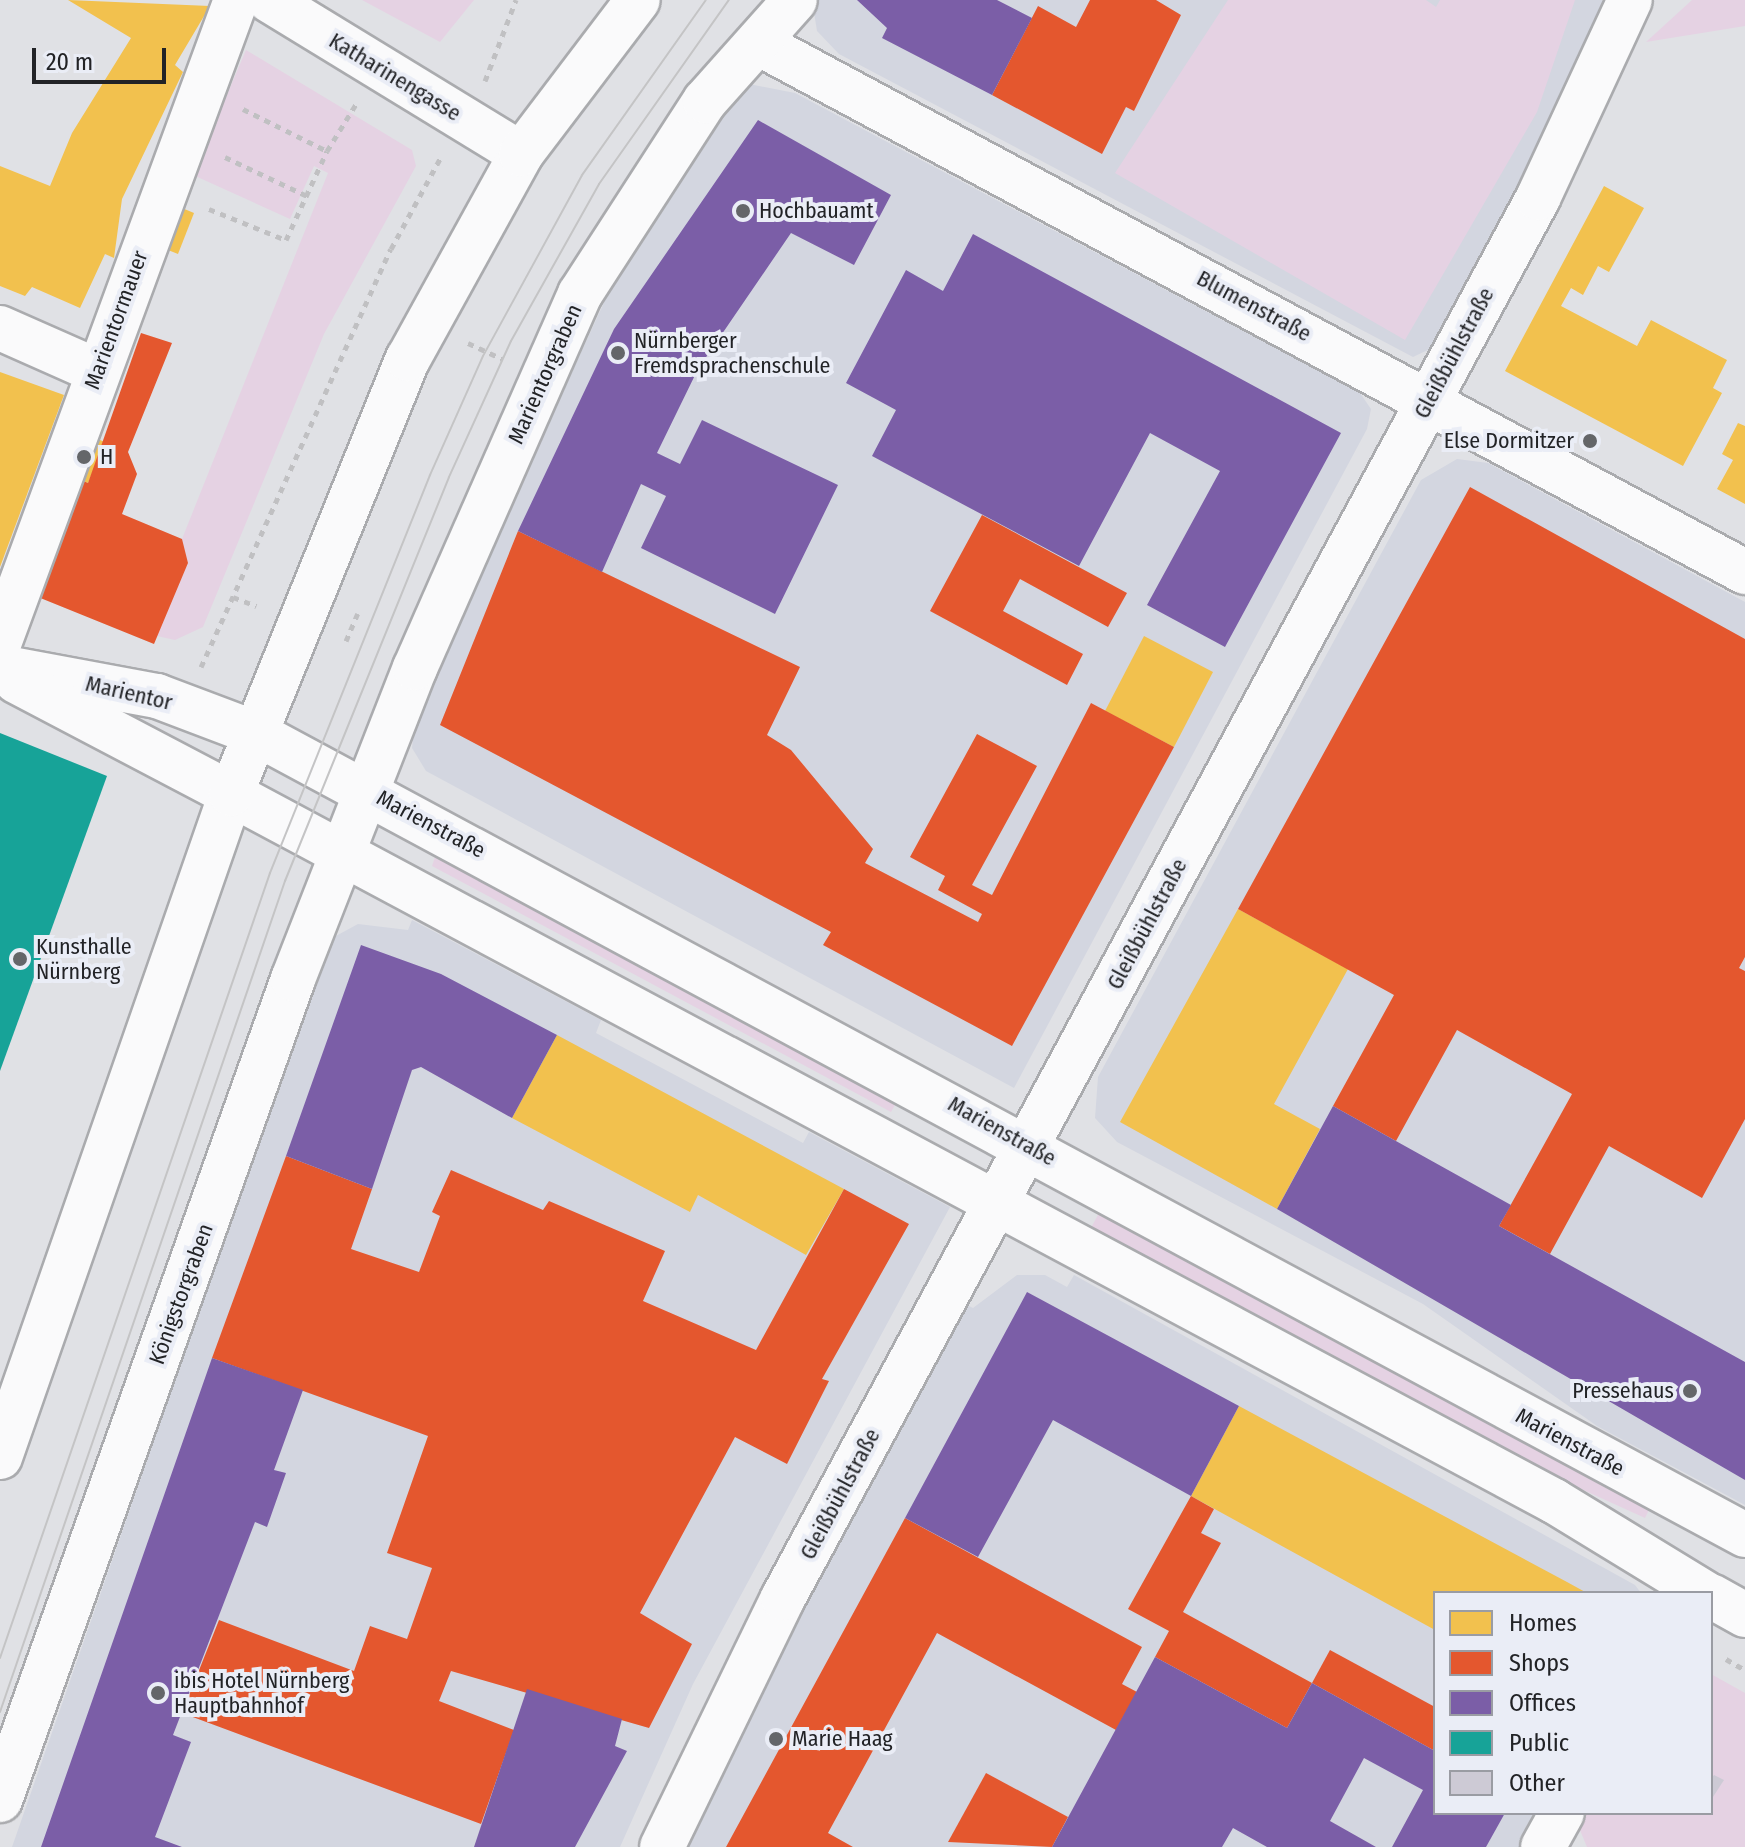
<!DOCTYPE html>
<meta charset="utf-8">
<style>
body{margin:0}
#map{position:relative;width:1745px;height:1847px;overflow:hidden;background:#e0e1e5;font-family:"Fira Sans Condensed",sans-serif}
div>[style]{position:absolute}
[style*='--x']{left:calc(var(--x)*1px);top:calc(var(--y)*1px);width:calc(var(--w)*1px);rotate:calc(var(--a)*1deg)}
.built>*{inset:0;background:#d3d6e0}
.green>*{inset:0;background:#e5d2e3}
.homes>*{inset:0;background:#f2c14e}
.shops>*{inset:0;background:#e4572e}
.offices>*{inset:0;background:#7b5ea7}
.public>*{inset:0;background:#17a398}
.building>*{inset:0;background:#cdcad5}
.path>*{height:5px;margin-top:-2.5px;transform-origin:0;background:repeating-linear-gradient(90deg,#c0c0c2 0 6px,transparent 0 12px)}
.roads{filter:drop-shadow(2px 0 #aaabae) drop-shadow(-2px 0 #aaabae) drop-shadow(0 2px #aaabae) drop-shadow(0 -2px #aaabae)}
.minor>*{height:44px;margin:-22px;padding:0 22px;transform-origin:22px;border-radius:22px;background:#fafafb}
.secondary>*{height:44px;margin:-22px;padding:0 22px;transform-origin:22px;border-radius:22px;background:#fafafb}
.tram>*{height:2px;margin:-1px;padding:0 1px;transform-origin:1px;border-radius:1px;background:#c4c4c5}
.dots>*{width:22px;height:22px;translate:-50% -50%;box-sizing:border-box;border:4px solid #eaedf6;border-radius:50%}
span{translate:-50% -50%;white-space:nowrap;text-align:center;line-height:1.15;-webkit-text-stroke:8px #eaedf6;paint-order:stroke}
.street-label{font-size:22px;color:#222326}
.poi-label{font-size:22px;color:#222326}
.left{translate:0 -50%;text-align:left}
.right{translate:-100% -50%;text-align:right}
.legend{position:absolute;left:1433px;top:1591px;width:280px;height:224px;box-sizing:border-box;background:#eaedf6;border:2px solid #9a9ca3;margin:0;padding:10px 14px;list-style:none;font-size:24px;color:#222326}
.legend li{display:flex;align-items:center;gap:16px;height:40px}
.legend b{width:40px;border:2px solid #9a9ca3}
.scale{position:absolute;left:32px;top:48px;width:134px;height:36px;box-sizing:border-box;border:4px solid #222326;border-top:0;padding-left:10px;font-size:24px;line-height:28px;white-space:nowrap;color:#222326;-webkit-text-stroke:6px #eaedf6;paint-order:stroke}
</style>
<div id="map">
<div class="built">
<i style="clip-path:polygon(812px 0,1603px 0,1556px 119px,1434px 347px,1413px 357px,839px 54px,817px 31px)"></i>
<i style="clip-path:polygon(749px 84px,795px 93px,1360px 393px,1371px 409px,1367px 429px,1014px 1088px,426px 771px,412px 748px,416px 711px,607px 296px,724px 103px)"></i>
<i style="clip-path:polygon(1457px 459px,1488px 463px,1745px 602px,1745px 1505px,1597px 1426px,1423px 1304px,1117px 1142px,1095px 1118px,1098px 1077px,1421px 480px)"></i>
<i style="clip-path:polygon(412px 920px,601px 1020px,596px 1033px,803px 1143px,809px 1132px,950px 1207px,693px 1684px,620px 1847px,12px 1847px,324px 954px,334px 937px,358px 924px,408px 930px)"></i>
<i style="clip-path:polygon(1017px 1275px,1045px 1275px,1067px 1287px,1074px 1275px,1635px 1585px,1641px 1593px,1435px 1593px,1435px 1813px,1539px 1813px,1520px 1847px,681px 1847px,812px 1583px,965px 1304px,973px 1308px)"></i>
</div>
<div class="green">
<i style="clip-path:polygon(362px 0,474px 0,440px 42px)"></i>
<i style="clip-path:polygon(1228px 0,1426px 0,1436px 7px,1440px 0,1575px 0,1537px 112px,1405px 340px,1115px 173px)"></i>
<i style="clip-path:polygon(1692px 0,1745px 0,1745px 26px,1646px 42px)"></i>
<i style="clip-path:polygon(246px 50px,412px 150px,416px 166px,324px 334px,203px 627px,175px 640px,157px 636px,188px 563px,182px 539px,328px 173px,314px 166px,290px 219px,193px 175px)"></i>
<i style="clip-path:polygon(436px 854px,896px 1103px,891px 1112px,432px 866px)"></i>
<i style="clip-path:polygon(1099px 1213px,1649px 1510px,1645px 1518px,1410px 1411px,1085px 1239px)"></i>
<i style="clip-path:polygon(1711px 1674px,1745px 1693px,1745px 1847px,1587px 1847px,1577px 1823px,1584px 1813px,1711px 1813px)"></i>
</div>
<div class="homes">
<i style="clip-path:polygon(68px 0,210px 6px,175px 65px,183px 72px,122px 199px,114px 258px,105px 254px,80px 308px,32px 287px,25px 296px,0 286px,0 166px,50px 186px,72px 133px,131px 38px)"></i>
<i style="clip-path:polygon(1604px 186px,1644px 208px,1609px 272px,1598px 266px,1583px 295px,1571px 288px,1561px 306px,1637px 346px,1651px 320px,1727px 360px,1713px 388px,1722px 393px,1683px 466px,1505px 371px)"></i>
<i style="clip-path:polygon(170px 203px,194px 213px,178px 254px,153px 244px)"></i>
<i style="clip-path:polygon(0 372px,64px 395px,0 567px)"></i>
<i style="clip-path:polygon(1738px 423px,1745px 426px,1745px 504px,1717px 489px,1733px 460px,1722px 454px)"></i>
<i style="clip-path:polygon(80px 432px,105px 442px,88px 483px,64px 473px)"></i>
<i style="clip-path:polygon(1144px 636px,1213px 672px,1174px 747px,1105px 711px)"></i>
<i style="clip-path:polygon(1238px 909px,1348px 969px,1274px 1104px,1320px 1129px,1277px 1209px,1120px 1122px)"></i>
<i style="clip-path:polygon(557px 1035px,844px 1189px,806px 1255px,698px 1195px,690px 1212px,512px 1118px)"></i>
<i style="clip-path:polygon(1239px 1406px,1567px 1582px,1587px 1593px,1435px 1593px,1435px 1630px,1191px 1496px)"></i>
</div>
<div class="shops">
<i style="clip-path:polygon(1090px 0,1156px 0,1181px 15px,1134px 111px,1126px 107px,1102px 154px,992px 95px,1038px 6px,1076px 27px)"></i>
<i style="clip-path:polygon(141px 333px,172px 343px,128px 452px,137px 474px,122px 514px,182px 539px,188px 563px,154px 644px,28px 593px,74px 477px,88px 483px)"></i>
<i style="clip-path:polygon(1470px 487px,1745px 639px,1745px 957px,1739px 968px,1745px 971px,1745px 1119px,1702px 1198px,1609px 1146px,1550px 1254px,1499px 1226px,1572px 1094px,1457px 1030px,1396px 1141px,1333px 1106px,1394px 995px,1238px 909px)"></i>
<i style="clip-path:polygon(982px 515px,1127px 593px,1108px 627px,1020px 579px,1003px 611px,1083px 654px,1067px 685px,930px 611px)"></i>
<i style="clip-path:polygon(518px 531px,800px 667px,767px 735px,791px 750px,873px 849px,865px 863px,978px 922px,982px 914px,938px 890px,945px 876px,910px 857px,977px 734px,1037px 766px,972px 885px,992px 895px,1091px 703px,1174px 747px,1012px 1046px,823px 945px,831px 932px,440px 725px)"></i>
<i style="clip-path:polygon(286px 1156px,372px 1189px,351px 1249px,419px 1272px,440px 1216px,432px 1212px,451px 1170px,543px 1210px,549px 1201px,665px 1251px,643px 1301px,756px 1350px,844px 1189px,909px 1224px,822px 1379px,829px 1381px,787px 1464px,735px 1437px,640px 1613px,692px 1644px,649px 1728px,451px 1671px,439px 1701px,514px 1730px,481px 1824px,182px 1713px,219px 1620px,354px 1671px,370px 1626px,407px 1639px,432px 1568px,387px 1553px,428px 1436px,212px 1358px)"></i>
<i style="clip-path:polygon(1191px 1496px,1214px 1509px,1201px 1533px,1221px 1543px,1183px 1612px,1312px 1683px,1287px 1728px,1155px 1657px,1169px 1631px,1128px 1609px)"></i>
<i style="clip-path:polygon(905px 1518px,1142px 1647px,1122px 1684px,1137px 1692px,1116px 1730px,937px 1633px,828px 1833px,853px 1847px,726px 1847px)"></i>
<i style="clip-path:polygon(1330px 1650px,1435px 1707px,1435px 1751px,1312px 1683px)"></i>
<i style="clip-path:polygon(986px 1773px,1068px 1817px,1052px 1847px,948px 1842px)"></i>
</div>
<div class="offices">
<i style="clip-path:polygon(857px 0,997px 0,1032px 18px,992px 95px,882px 38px,887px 28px)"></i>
<i style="clip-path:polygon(758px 120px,891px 195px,854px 265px,791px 233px,698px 369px,657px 453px,680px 464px,702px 420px,838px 485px,775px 614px,641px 548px,666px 496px,641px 484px,602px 572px,518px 531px,614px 329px)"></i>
<i style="clip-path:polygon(973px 234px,1341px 433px,1225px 647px,1147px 605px,1220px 471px,1150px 433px,1079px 566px,872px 456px,896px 410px,846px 383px,906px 270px,943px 291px)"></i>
<i style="clip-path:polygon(361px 945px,441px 974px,557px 1035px,512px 1118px,421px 1067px,412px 1070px,372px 1189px,286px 1156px)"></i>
<i style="clip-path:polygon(1333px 1106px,1511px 1205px,1499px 1226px,1745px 1362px,1745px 1480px,1277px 1209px)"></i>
<i style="clip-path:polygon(1027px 1292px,1239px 1406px,1191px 1496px,1053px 1420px,978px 1557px,905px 1518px)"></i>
<i style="clip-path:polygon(212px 1358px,303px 1390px,274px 1470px,286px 1473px,267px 1527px,255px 1522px,173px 1735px,191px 1742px,155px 1837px,182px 1847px,41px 1847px)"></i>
<i style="clip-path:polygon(1155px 1657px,1287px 1728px,1312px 1683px,1435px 1751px,1435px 1813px,1505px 1813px,1486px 1847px,1392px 1847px,1423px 1790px,1364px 1758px,1330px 1821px,1376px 1847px,1267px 1847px,1233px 1828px,1222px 1847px,1052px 1847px)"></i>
<i style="clip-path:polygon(527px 1689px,622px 1719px,615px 1746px,627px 1751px,575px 1847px,474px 1847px)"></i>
</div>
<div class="public">
<i style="clip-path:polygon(0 733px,107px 776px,0 1071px)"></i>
</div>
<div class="building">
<i style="clip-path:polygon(1714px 1775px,1724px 1780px,1711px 1800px,1711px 1779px)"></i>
</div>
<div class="path">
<i style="--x:485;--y:81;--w:87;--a:-69.1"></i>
<i style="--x:243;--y:109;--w:94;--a:26.6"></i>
<i style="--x:327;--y:151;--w:55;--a:-58.3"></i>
<i style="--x:225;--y:157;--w:91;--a:25.4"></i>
<i style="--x:209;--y:209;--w:83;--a:21.9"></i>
<i style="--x:286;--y:240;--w:98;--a:-65.3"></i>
<i style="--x:468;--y:343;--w:38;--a:25"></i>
<i style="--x:233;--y:597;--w:25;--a:21"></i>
<i style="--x:346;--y:641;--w:30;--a:-67"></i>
<i style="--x:201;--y:667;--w:459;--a:-65.6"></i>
<i style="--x:391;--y:249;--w:107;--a:-61.5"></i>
<i style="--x:1726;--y:1659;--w:22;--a:30"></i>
</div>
<div class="roads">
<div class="minor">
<i style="--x:269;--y:0;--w:295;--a:31.4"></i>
<i style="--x:760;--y:44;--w:1118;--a:28.19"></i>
<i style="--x:0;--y:328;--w:106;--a:23.9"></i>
<i style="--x:0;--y:641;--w:683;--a:-69.79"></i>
<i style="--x:0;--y:667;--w:160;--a:10.5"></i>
<i style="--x:157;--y:696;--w:105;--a:20.7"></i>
<i style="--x:16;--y:681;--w:243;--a:27.7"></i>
<i style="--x:0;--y:1800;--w:872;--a:-70.36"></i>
<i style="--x:293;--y:979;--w:334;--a:-68.6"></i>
<i style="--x:415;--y:668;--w:409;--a:-66.2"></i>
<i style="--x:580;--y:294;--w:230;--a:-57.1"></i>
<i style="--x:705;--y:101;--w:135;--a:-48.3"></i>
<i style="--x:1543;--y:1847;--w:39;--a:-61"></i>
</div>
<div class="secondary">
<i style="--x:255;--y:733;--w:1692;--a:28.29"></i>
<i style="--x:231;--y:794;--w:1500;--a:28.12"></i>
<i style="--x:1554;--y:1501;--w:177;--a:31.4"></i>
<i style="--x:0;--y:1457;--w:702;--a:-70.79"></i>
<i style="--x:231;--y:794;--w:470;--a:-67.9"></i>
<i style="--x:408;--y:359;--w:234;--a:-61.1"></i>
<i style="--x:521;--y:154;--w:193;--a:-52.8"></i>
<i style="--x:1711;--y:1596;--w:39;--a:29"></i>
<i style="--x:662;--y:1847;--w:277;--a:-64.1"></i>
<i style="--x:783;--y:1598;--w:1591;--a:-61.66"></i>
<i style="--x:1538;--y:198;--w:218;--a:-65.1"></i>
</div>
</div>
<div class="tram">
<i style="--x:0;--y:1658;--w:830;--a:-71.02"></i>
<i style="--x:270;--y:873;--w:429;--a:-68.1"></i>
<i style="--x:430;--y:475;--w:130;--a:-66"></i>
<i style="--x:483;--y:356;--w:206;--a:-61.3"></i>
<i style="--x:582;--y:175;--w:214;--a:-54.7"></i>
<i style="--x:0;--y:1712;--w:879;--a:-71.07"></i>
<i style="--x:285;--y:881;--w:436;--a:-67.9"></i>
<i style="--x:449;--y:477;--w:149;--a:-65.5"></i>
<i style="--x:511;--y:341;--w:180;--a:-60.7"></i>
<i style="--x:599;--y:184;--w:225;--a:-54.8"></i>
</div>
<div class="dots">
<i style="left:743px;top:211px;background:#646669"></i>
<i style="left:618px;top:353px;background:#646669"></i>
<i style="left:1590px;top:441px;background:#646669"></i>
<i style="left:84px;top:457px;background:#646669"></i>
<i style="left:20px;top:959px;background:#646669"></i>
<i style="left:1690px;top:1391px;background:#646669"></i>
<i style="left:158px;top:1693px;background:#646669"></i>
<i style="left:776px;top:1739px;background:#646669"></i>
</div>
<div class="street-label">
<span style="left:395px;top:77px;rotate:31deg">Katharinengasse</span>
<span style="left:1254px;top:306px;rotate:28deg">Blumenstraße</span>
<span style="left:116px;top:320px;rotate:-70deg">Marientormauer</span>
<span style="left:1454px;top:353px;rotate:-62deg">Gleißbühlstraße</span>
<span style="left:545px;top:374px;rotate:-66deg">Marientorgraben</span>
<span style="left:129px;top:693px;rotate:13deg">Marientor</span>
<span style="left:431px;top:824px;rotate:28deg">Marienstraße</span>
<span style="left:1147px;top:924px;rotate:-62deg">Gleißbühlstraße</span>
<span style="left:1002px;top:1131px;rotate:29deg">Marienstraße</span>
<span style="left:181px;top:1294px;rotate:-70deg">Königstorgraben</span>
<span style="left:1570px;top:1442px;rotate:28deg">Marienstraße</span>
<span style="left:840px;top:1494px;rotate:-62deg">Gleißbühlstraße</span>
</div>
<div class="poi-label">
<span class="left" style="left:759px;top:211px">Hochbauamt</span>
<span class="left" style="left:634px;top:353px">Nürnberger<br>Fremdsprachenschule</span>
<span class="right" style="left:1574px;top:441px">Else Dormitzer</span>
<span class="left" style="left:100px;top:457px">H</span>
<span class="left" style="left:36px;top:959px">Kunsthalle<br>Nürnberg</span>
<span class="right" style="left:1674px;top:1391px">Pressehaus</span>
<span class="left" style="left:174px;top:1693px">ibis Hotel Nürnberg<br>Hauptbahnhof</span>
<span class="left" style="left:792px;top:1739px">Marie Haag</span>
</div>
<ul class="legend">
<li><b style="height:22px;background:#f2c14e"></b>Homes</li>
<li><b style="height:22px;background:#e4572e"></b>Shops</li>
<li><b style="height:22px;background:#7b5ea7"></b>Offices</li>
<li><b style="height:22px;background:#17a398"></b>Public</li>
<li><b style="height:22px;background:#cdcad5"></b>Other</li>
</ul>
<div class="scale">20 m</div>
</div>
